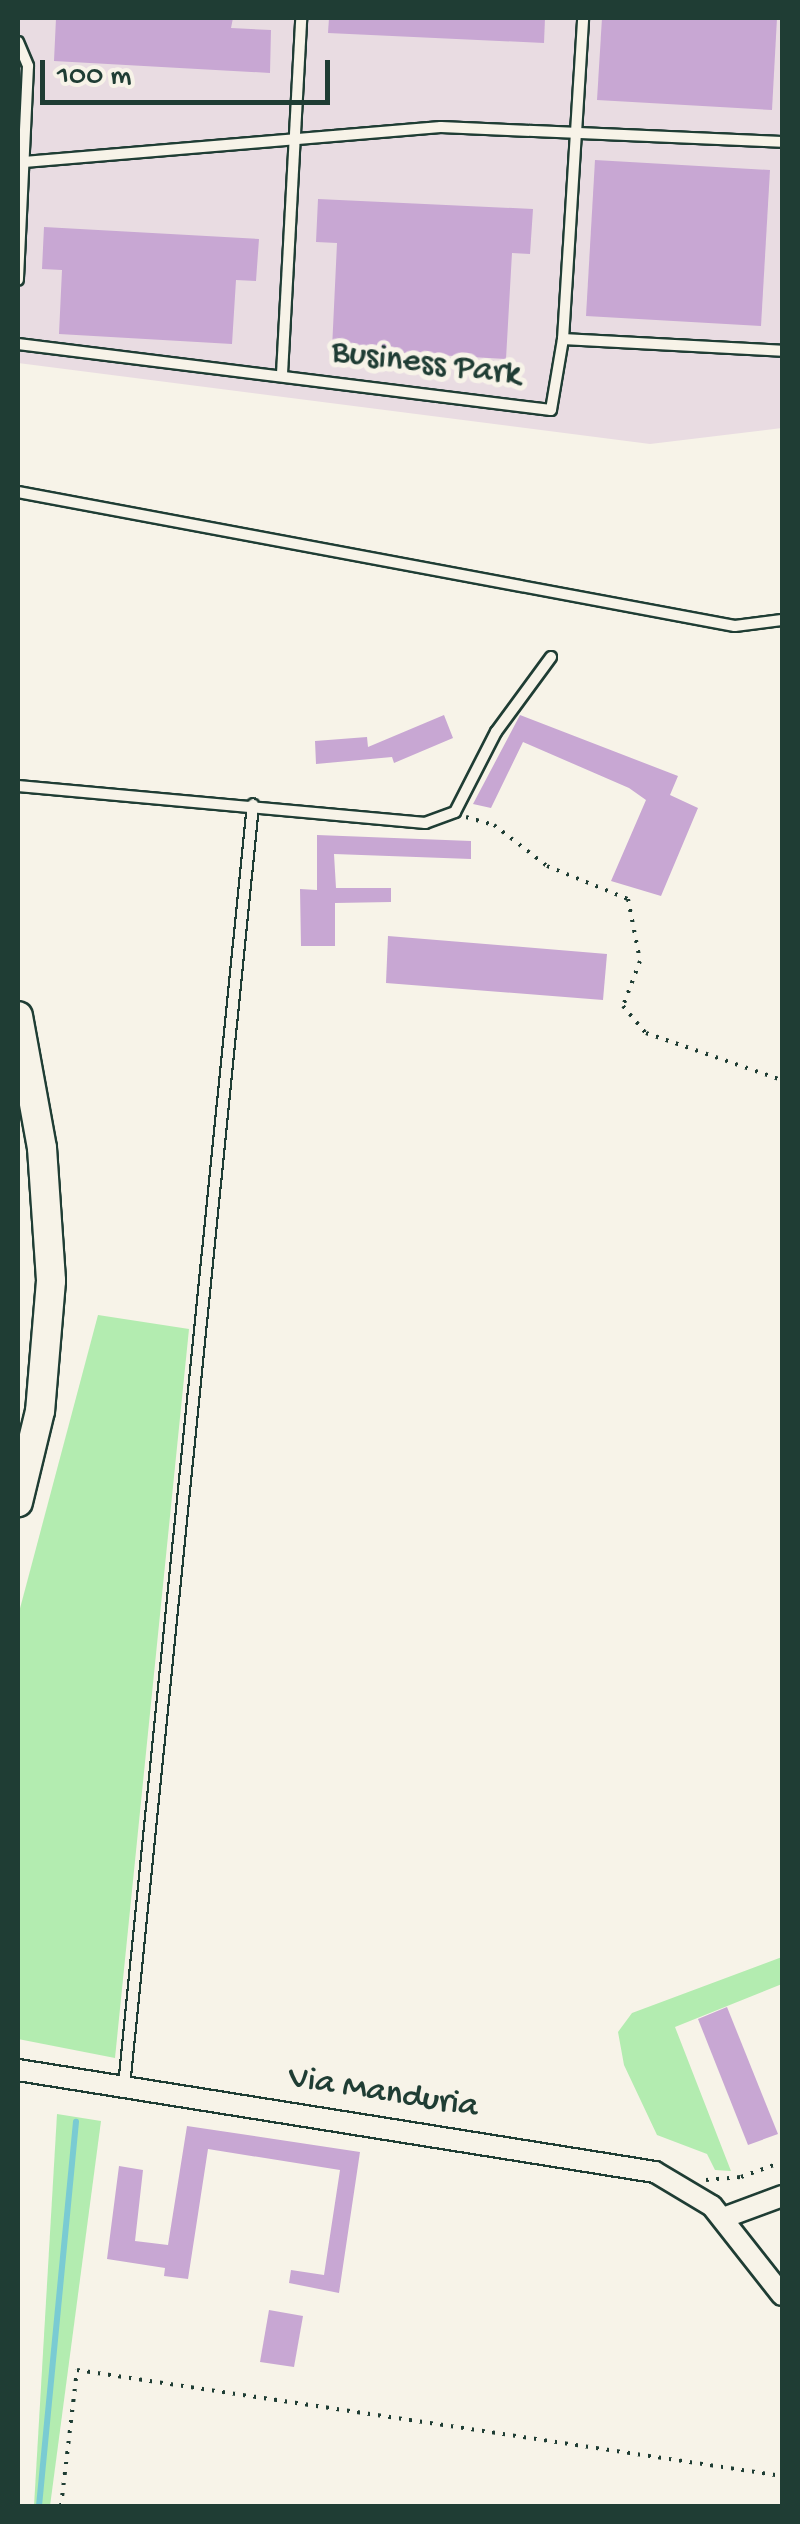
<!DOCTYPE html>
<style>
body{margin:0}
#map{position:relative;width:800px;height:2524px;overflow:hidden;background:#f7f3e8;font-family:"Gochi Hand",sans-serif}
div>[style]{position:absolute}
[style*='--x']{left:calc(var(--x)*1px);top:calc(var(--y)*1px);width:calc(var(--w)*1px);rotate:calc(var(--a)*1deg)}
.built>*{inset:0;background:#e9dce2}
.green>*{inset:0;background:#b3ecb0}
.stream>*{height:6px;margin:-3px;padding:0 3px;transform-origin:3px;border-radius:3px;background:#7acbd3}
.building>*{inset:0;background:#c8a7d3}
.path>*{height:4px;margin-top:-2px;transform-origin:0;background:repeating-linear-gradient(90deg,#1f3d34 0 2.5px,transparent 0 10.5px)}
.roads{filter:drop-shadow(2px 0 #1f3d34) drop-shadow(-2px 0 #1f3d34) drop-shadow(0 2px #1f3d34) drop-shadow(0 -2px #1f3d34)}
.service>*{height:10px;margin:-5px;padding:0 5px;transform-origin:5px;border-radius:5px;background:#f7f3e8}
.minor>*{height:20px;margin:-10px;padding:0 10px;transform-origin:10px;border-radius:10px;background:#f7f3e8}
.secondary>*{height:28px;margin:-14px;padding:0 14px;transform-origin:14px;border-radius:14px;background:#f7f3e8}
span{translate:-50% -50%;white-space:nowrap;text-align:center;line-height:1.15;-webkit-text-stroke:10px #f7f3e8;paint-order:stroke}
.street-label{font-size:35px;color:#1f3d34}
.frame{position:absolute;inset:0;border:20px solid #1f3d34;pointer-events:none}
.scale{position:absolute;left:40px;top:60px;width:290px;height:45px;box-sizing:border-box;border:5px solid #1f3d34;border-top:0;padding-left:12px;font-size:30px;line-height:35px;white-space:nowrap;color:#1f3d34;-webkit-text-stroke:8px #f7f3e8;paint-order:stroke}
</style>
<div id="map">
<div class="built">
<i style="clip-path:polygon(18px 18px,782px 18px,782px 428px,650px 444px,18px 363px)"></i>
</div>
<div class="green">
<i style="clip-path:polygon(98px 1315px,189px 1329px,115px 2058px,18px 2039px,18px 1616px)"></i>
<i style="clip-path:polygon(782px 1957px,782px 1984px,675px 2027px,731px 2171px,715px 2170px,707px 2154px,657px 2135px,624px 2065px,618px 2032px,632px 2013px)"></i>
<i style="clip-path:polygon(57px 2114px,101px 2121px,50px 2506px,34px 2506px)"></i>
</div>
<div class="stream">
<i style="--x:39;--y:2506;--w:386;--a:-84.5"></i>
</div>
<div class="building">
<i style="clip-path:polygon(56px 18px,233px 18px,231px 28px,271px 30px,270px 73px,54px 61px)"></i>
<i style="clip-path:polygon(329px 18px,545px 18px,544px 43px,328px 33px)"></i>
<i style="clip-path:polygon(602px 18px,777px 18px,772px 110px,597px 100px)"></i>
<i style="clip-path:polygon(595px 160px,770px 170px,761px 326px,586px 316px)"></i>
<i style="clip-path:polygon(318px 199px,533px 209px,530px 254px,512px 253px,506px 359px,332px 349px,337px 243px,316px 242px)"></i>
<i style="clip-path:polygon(44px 227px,259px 239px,256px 281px,236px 280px,232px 344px,59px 334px,62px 270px,42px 269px)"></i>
<i style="clip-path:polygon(444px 715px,453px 738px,394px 763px,392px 757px,316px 764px,315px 741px,367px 737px,368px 747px)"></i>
<i style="clip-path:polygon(520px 715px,678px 776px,670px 795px,698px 808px,661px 896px,611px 881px,646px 800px,629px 788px,523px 742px,491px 808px,473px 804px)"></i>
<i style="clip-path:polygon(317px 835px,471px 841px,471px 859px,334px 854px,336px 888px,391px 888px,391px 902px,335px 903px,335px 946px,301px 946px,300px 889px,317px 890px)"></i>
<i style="clip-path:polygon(388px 936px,607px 954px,603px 1000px,386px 983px)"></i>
<i style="clip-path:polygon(727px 2007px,778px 2134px,748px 2145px,698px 2019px)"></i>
<i style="clip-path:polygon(187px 2126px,360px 2152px,339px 2293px,289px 2283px,291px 2270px,324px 2275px,340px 2170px,208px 2149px,188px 2279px,164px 2276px,165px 2268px,107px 2259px,119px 2166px,143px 2170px,135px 2241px,168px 2245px)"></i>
<i style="clip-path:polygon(269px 2310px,303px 2316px,294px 2367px,260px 2362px)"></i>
</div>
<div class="path">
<i style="--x:466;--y:817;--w:29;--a:16"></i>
<i style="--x:494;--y:825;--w:67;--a:37.7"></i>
<i style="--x:547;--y:866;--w:87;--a:22.2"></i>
<i style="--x:628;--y:899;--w:63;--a:79"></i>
<i style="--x:640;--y:961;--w:48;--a:110.7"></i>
<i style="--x:623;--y:1006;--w:35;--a:50"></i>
<i style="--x:646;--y:1033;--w:144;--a:19.1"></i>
<i style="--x:706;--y:2180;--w:35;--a:-5"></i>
<i style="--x:741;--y:2177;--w:44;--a:-20.1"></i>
<i style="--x:61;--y:2506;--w:137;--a:-83.3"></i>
<i style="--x:77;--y:2370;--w:713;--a:8.55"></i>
</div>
<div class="roads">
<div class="service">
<i style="--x:18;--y:42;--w:26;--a:67"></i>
<i style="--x:28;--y:66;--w:214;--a:92.7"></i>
<i style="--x:24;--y:162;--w:418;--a:-4.8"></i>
<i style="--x:441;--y:127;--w:341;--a:2.5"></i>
<i style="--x:563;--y:339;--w:219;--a:3.1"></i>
<i style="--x:18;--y:344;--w:537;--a:7.06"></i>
<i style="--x:551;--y:410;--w:72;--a:-80.4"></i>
<i style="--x:563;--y:339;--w:322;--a:-86.4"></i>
<i style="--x:282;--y:374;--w:357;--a:-86.9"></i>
<i style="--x:18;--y:492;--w:729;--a:10.59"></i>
<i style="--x:735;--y:626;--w:47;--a:-7.3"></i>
<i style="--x:18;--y:786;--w:409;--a:5.2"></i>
<i style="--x:425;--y:823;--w:32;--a:-20"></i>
<i style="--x:455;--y:812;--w:90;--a:-62.9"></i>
<i style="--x:496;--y:732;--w:93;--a:-53.7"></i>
<i style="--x:124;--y:2086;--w:1288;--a:-84.25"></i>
</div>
<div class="minor">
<i style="--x:18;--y:2070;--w:645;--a:9.1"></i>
<i style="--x:655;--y:2172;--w:66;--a:30.8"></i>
<i style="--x:712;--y:2206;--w:113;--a:51.8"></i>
<i style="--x:723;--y:2218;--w:63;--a:-20.4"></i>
</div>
<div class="secondary">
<i style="--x:18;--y:1016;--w:134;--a:79.7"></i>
<i style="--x:42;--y:1148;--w:133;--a:86.1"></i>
<i style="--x:51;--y:1281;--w:130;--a:94.8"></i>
<i style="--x:40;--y:1411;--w:94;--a:103.6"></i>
</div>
</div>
<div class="street-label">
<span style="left:426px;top:365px;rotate:7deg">Business Park</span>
<span style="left:383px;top:2094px;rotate:9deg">Via Manduria</span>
</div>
<div class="frame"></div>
<div class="scale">100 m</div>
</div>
